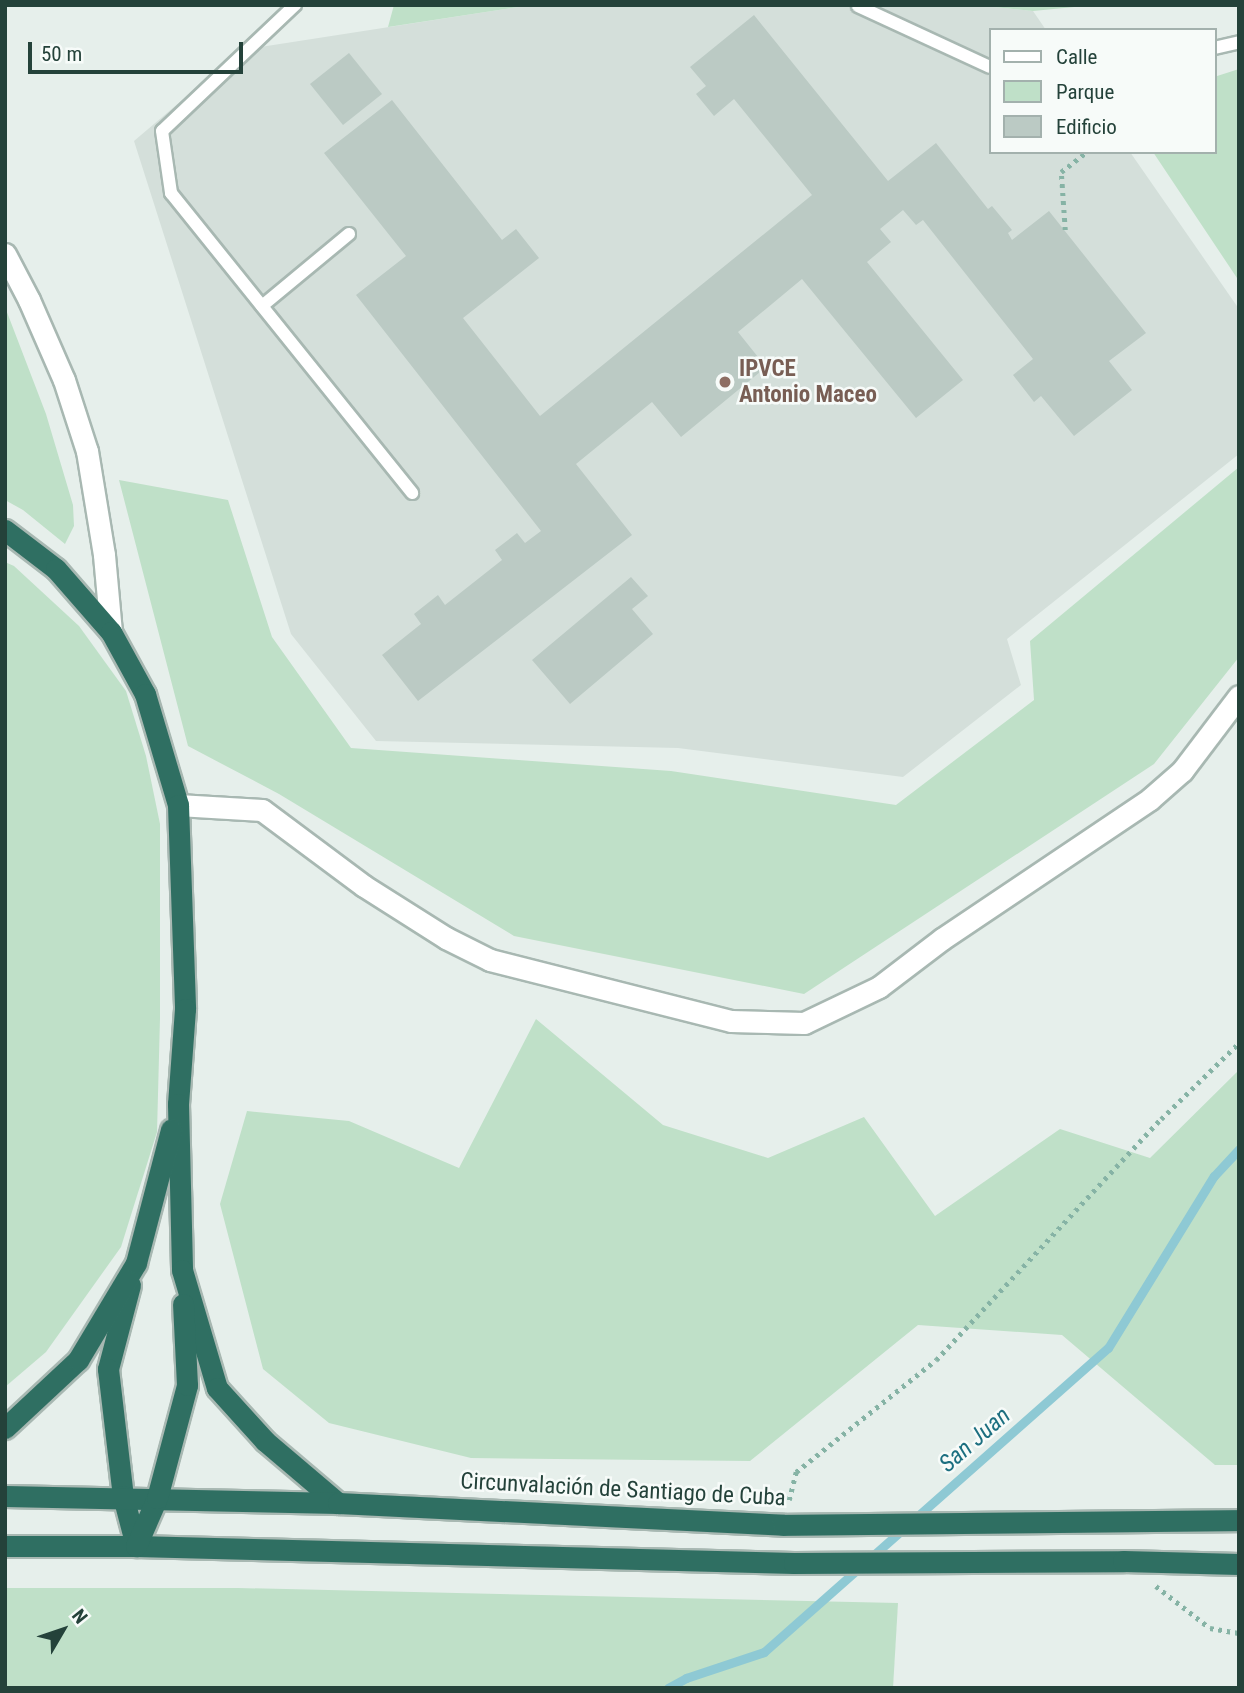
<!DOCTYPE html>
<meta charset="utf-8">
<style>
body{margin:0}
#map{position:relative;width:1244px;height:1693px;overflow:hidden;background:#e6efeb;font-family:"Roboto Condensed",sans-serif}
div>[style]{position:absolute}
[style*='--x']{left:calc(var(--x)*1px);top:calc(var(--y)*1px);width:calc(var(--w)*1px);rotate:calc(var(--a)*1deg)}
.built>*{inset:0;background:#d4dfda}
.green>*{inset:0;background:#bfe0c8}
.stream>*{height:9px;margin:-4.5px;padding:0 4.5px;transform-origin:4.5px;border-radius:4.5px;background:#8ec9d4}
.building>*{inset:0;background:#bbcac4}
.path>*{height:4.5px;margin-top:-2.25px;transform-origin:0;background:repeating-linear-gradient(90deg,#86b3a5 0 3.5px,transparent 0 8.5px)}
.roads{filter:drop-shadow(2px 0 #a8b8b2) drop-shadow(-2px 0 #a8b8b2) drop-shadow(0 2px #a8b8b2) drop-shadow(0 -2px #a8b8b2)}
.lane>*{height:12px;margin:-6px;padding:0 6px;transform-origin:6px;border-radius:6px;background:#fff}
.street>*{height:21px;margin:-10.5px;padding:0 10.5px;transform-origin:10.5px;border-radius:10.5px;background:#fff}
.highway>*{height:21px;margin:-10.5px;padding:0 10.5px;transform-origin:10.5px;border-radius:10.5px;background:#2f6f62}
.dots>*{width:19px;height:19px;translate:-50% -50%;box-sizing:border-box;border:4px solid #f7fbf9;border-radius:50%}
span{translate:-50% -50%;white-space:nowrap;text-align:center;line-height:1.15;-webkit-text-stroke:5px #f7fbf9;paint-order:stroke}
.education-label{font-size:23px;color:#785e54;font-weight:700}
.left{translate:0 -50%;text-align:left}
.street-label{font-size:23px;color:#24423a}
.water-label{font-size:24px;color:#1c6f80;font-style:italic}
.frame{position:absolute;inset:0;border:7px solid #24423a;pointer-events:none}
.legend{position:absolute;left:989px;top:28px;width:228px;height:126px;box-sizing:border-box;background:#f7fbf9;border:2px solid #a3b1ad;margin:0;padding:9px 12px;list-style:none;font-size:21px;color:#24423a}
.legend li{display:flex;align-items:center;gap:14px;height:35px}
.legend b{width:35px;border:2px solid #a3b1ad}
.north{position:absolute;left:28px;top:1595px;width:70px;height:70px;-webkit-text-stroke:5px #f7fbf9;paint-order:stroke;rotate:51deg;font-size:19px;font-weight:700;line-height:28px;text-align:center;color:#24423a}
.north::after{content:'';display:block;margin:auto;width:24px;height:32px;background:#24423a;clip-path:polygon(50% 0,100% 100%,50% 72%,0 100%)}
.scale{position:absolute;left:28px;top:42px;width:215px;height:32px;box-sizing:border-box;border:4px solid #24423a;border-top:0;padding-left:9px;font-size:21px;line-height:24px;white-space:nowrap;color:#24423a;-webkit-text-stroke:5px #f7fbf9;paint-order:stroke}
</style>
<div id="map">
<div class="built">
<i style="clip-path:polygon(531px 5px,975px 5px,1033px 11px,1046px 30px,990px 30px,990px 152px,1130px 152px,1239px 309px,1239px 454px,1007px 639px,1021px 685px,903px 777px,678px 748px,376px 741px,291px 634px,134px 141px,241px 50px)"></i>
</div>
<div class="green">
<i style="clip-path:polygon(394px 5px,531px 5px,388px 27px)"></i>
<i style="clip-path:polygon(975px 5px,1095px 5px,1033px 11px)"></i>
<i style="clip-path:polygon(1239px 69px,1239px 281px,1153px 152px,1214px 152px,1214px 77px)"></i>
<i style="clip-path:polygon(5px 307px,46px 414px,73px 505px,74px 526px,65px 544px,23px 510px,5px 500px)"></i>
<i style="clip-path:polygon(1239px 467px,1239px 657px,1154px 764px,804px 994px,514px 936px,279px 794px,188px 746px,119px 480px,228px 500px,272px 637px,351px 748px,671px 771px,896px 805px,1034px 700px,1030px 641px)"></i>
<i style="clip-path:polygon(5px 562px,14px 566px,79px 626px,126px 691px,146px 756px,160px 824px,160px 1018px,157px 1132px,121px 1247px,46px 1352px,5px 1387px)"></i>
<i style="clip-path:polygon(536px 1019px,663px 1125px,768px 1158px,864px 1117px,935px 1216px,1060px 1129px,1150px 1158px,1239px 1070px,1239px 1465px,1215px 1465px,1062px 1335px,918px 1325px,750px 1461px,471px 1458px,329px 1423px,263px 1369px,220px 1204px,247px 1111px,349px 1121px,459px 1168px)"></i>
<i style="clip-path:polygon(5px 1588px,238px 1588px,898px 1603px,893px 1688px,5px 1688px)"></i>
</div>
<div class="stream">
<i style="--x:668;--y:1688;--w:21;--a:-29"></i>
<i style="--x:686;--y:1678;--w:82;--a:-18.4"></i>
<i style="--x:764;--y:1652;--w:459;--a:-41.5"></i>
<i style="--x:1108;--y:1348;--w:202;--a:-58.4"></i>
<i style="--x:1214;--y:1176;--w:37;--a:-47"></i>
</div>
<div class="building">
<i style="clip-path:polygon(754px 15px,888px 181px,936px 143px,988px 209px,992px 206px,1012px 230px,1008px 233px,1012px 240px,1049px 211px,1146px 333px,1109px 361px,1132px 390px,1074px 436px,1041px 396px,1034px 402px,1013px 375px,1033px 359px,923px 220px,916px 225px,903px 210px,880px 229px,891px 242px,867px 262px,963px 380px,916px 418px,802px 279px,738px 332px,766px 367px,681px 437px,652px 402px,576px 464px,632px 535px,418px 701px,382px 655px,421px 624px,414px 614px,438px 595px,445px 605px,502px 560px,495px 550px,517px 533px,525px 543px,541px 531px,356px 295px,406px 256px,324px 153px,392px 100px,502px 240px,516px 229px,539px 258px,463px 318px,540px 416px,812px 195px,734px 99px,714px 116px,696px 94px,706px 86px,690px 67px)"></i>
<i style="clip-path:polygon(349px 53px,382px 94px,343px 125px,310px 84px)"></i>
<i style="clip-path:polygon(631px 577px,648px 596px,632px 609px,653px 634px,570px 704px,532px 660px)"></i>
</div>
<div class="path">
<i style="--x:1065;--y:230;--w:58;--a:-93.9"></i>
<i style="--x:1061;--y:172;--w:33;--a:-38"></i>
<i style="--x:789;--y:1500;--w:29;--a:-76"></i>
<i style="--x:796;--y:1472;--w:179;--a:-38.7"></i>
<i style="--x:936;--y:1360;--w:330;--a:-47"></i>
<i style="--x:1161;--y:1119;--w:109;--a:-44.3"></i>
<i style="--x:1156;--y:1586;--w:68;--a:37.9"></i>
<i style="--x:1210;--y:1628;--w:29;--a:10"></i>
</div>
<div class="roads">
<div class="lane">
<i style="--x:295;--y:5;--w:183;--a:136.5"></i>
<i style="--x:162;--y:131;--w:63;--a:81.7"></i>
<i style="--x:171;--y:193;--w:385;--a:51.2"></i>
<i style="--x:858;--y:6;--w:145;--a:24.8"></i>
<i style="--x:1214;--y:48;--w:26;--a:-13"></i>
<i style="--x:262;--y:306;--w:113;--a:-39.6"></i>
</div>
<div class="street">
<i style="--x:5;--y:254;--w:52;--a:62.4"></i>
<i style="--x:29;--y:300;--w:87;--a:66.4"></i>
<i style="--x:64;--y:380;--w:75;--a:72.1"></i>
<i style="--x:87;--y:451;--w:105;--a:80.7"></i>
<i style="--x:104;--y:555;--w:77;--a:84.8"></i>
<i style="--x:178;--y:805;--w:84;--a:3.4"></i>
<i style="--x:262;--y:810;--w:127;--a:36.7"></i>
<i style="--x:364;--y:886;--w:97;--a:32.4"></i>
<i style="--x:446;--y:938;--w:49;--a:26.6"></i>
<i style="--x:490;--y:960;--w:249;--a:14.2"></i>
<i style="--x:731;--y:1021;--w:73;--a:1.6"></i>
<i style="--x:804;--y:1023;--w:83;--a:-25.6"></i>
<i style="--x:879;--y:987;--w:79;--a:-37.3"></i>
<i style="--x:942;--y:939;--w:251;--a:-33.9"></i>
<i style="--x:1150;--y:799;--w:43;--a:-41.2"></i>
<i style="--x:1182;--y:771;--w:94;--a:-52.8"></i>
</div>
<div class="highway">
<i style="--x:5;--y:530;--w:64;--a:37.4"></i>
<i style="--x:56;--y:569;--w:84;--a:48.9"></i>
<i style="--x:111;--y:632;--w:71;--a:61.3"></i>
<i style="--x:145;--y:694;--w:116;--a:73.4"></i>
<i style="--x:178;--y:805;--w:204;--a:88"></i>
<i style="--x:185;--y:1009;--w:95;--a:94.2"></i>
<i style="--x:178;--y:1104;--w:166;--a:88.6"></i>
<i style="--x:182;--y:1270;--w:123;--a:73.5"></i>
<i style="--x:217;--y:1388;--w:72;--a:47.8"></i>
<i style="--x:265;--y:1441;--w:96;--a:40.3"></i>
<i style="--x:130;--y:1285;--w:87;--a:104.7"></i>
<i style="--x:108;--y:1369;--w:128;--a:83.3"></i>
<i style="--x:123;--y:1496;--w:52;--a:75.4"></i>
<i style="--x:5;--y:1428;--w:100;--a:-43"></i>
<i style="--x:78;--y:1360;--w:113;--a:-59.1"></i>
<i style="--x:136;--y:1263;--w:138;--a:-75.3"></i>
<i style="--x:5;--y:1496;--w:333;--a:1.2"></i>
<i style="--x:338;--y:1503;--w:446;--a:2.8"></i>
<i style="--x:783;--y:1525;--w:456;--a:-0.6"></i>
<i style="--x:5;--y:1546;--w:131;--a:0"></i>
<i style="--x:136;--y:1546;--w:658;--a:1.48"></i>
<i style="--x:794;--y:1563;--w:329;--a:-0.3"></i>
<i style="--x:1123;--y:1561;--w:116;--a:1.5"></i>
<i style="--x:136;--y:1546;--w:52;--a:-66.4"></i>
<i style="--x:157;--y:1498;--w:117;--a:-75.1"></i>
<i style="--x:187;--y:1385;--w:81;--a:-92.8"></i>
</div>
</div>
<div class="dots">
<i style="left:725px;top:382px;background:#8d6e63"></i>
</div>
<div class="education-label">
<span class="left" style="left:739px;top:382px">IPVCE<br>Antonio Maceo</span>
</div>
<div class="street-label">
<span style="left:623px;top:1490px;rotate:3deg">Circunvalación de Santiago de Cuba</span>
</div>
<div class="water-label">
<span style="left:975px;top:1440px;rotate:-41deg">San Juan</span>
</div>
<div class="frame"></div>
<ul class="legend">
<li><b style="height:9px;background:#fff"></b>Calle</li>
<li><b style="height:19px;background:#bfe0c8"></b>Parque</li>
<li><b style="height:19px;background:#bbcac4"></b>Edificio</li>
</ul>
<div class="north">N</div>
<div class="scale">50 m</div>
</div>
